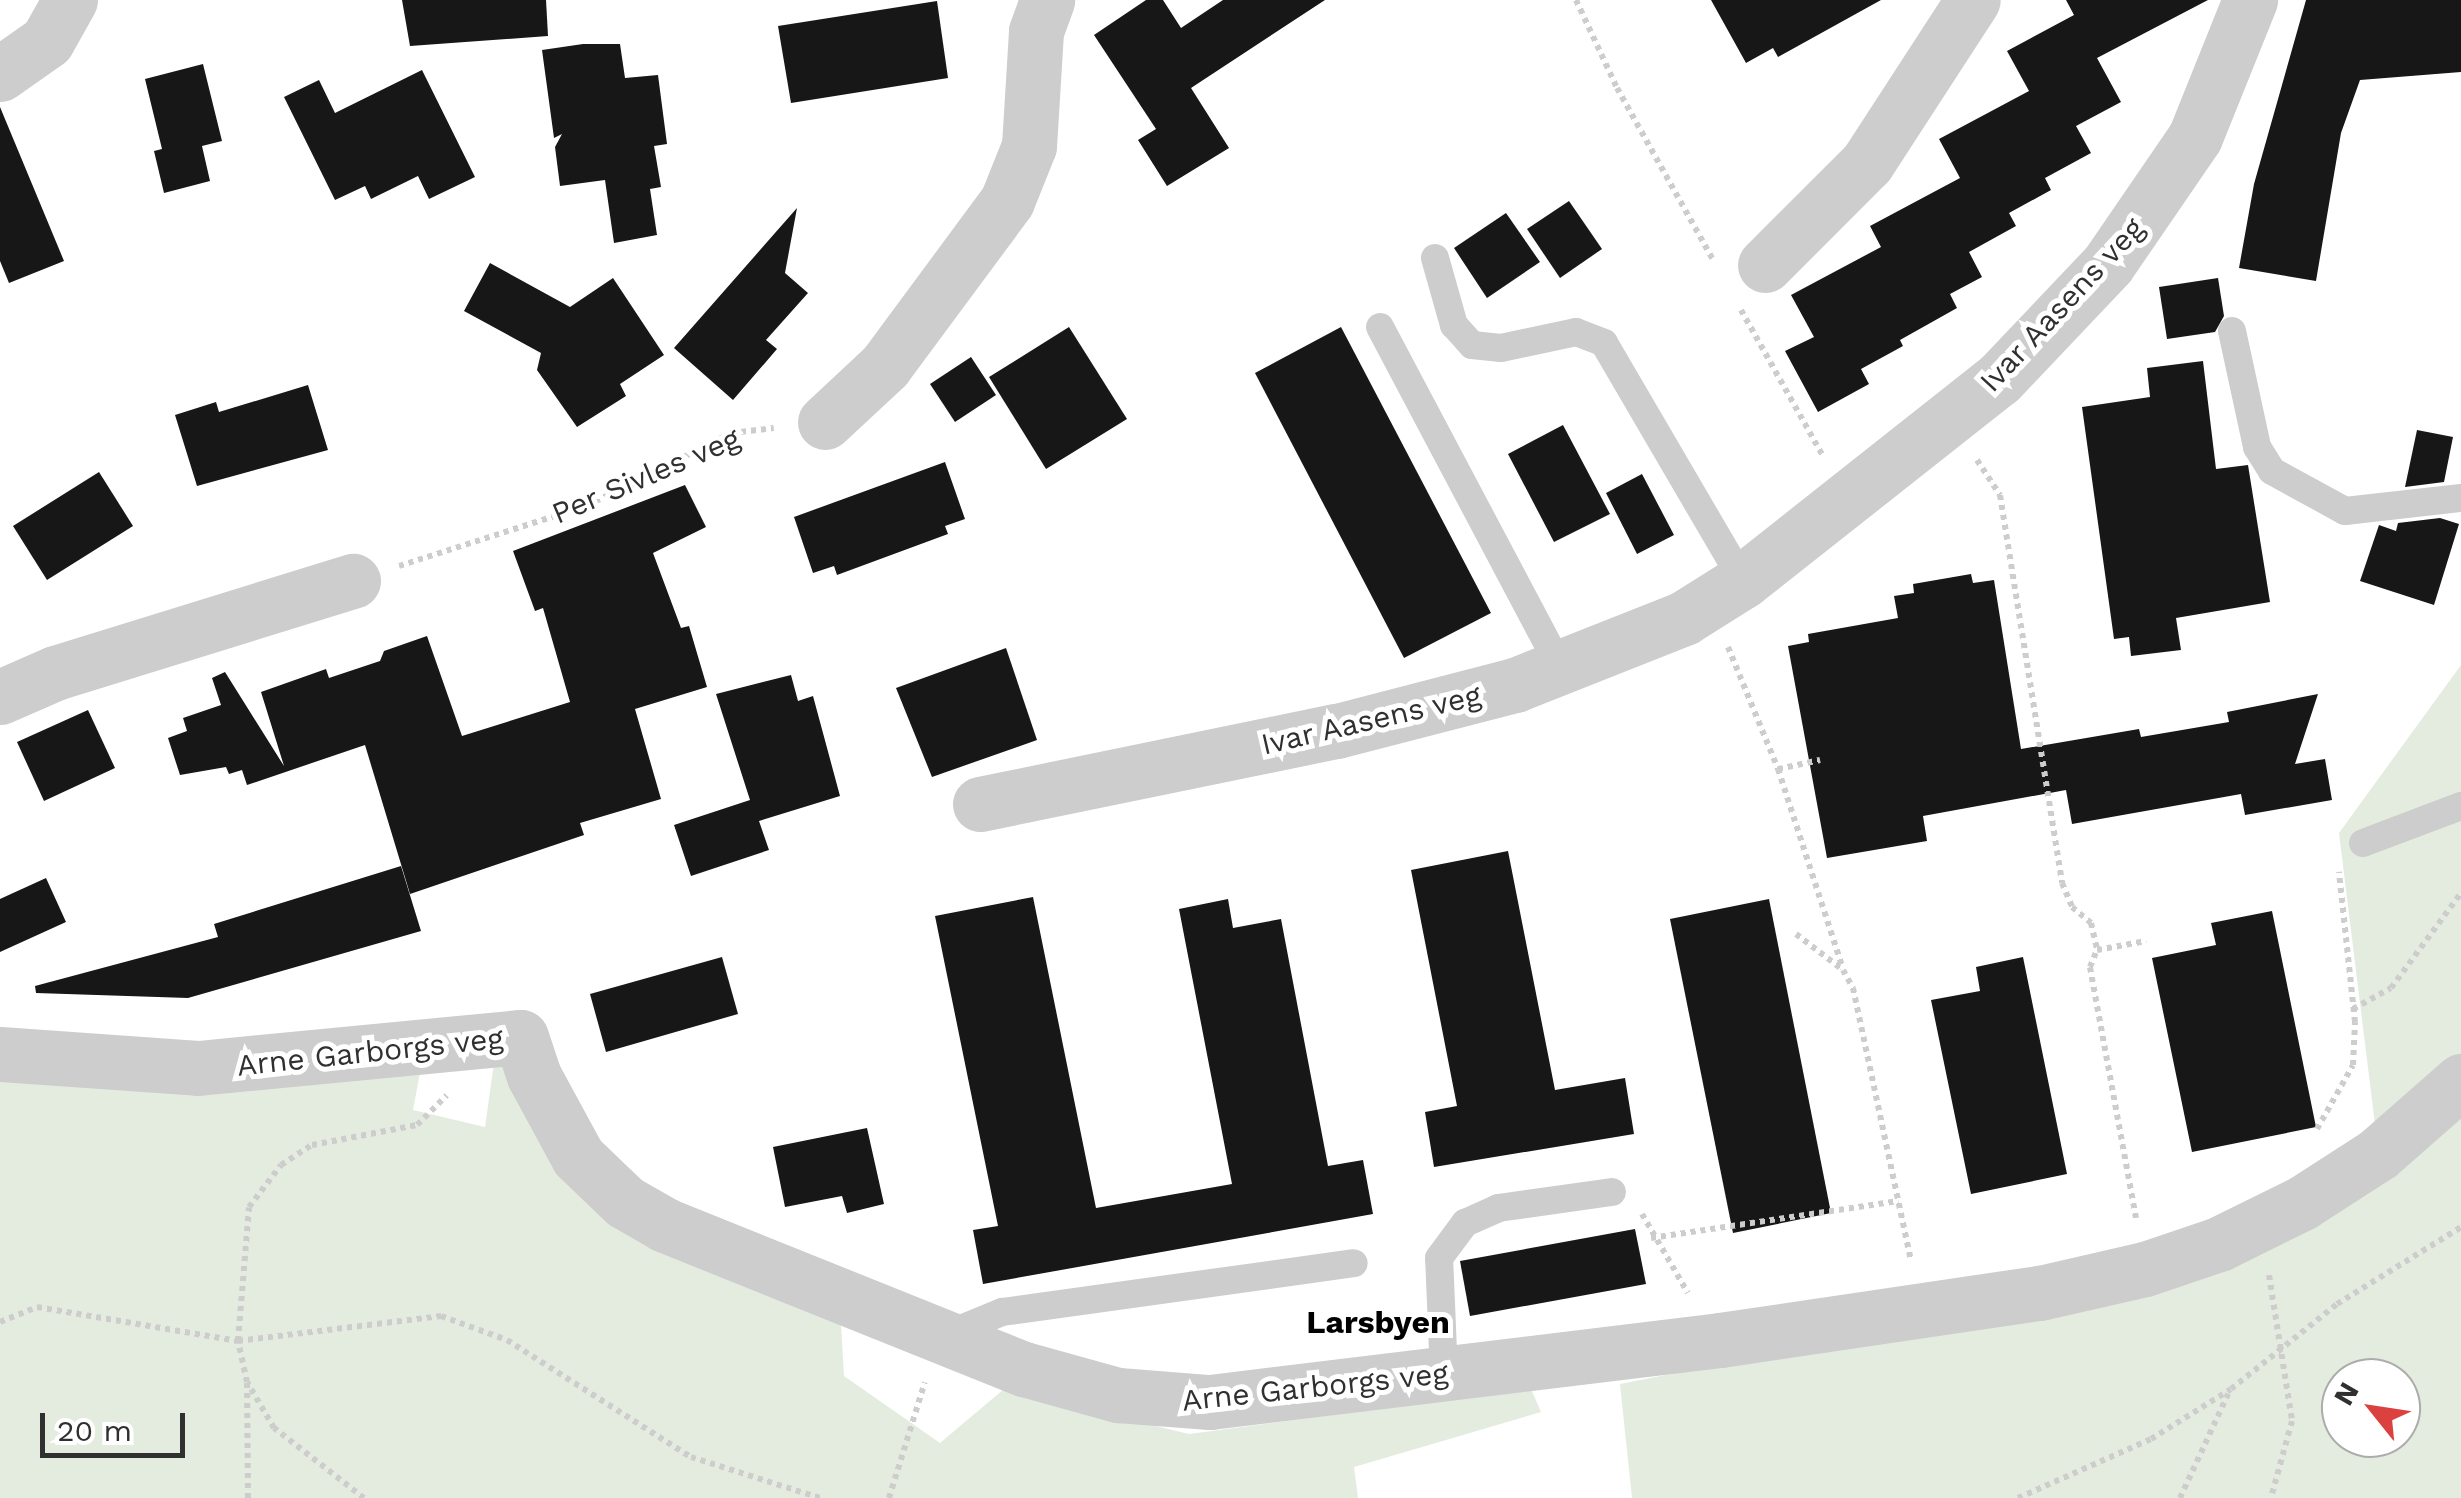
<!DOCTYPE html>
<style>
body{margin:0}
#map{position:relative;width:2461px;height:1498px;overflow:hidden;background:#fff;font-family:"Work Sans",sans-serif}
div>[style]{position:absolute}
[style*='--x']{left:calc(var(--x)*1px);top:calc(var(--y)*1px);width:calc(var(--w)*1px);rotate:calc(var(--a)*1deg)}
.green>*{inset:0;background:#e4ecdf}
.building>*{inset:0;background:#171717}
.path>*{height:6px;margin-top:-3px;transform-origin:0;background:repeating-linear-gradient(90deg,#cdcdcd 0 5px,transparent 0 10px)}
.service>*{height:28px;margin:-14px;padding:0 14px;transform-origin:14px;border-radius:14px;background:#cdcdcd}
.minor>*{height:55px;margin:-27.5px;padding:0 27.5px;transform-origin:27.5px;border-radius:27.5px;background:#cdcdcd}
span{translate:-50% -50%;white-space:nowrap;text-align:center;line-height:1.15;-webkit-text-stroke:10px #fff;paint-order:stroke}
.street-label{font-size:30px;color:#303030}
.neighbourhood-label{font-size:32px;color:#000;font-weight:700}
.north{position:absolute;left:2321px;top:1358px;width:100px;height:100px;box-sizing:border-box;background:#fff;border:2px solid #acacac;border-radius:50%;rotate:300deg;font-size:28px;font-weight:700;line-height:40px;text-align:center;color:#303030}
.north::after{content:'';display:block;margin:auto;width:35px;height:45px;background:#da413f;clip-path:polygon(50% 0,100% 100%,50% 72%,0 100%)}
.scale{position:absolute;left:40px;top:1413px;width:145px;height:45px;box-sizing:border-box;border:5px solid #303030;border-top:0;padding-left:12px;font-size:30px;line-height:35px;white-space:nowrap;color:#303030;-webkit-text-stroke:8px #fff;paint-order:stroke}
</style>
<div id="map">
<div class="green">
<i style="clip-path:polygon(evenodd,2461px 665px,2461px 1498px,1632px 1498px,1620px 1384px,1863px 1336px,2175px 1288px,2382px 1181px,2339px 833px,2461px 665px,2341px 1378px,2401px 1378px,2401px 1438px,2341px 1438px,2341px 1378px)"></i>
<i style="clip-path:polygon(495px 1056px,513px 1071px,593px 1209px,841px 1323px,844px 1376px,940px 1443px,1004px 1389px,1189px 1434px,1531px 1389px,1541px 1412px,1354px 1467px,1358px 1498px,0 1498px,0 1080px,422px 1062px,413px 1110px,485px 1127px)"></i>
</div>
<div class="building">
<i style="clip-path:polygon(402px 0,546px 0,548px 36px,410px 46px)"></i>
<i style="clip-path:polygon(1146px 0,1163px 0,1181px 28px,1223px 0,1325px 0,1191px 88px,1229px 148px,1167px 186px,1138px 140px,1156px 129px,1094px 35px)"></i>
<i style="clip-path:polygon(1711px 0,1881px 0,1778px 57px,1773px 48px,1746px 63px)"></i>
<i style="clip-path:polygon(2066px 0,2208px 0,2097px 58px,2121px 102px,2076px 126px,2091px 153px,2045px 178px,2051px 190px,2009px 213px,2016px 226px,1969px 252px,1982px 277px,1950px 294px,1957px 308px,1900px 340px,1903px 346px,1861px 369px,1869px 384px,1818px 412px,1785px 351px,1814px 337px,1791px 295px,1881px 247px,1870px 226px,1960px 178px,1939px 139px,2029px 91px,2007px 51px,2074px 15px)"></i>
<i style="clip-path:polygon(2306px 0,2461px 0,2461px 72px,2360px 80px,2341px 133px,2316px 281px,2239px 268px,2254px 184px)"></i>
<i style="clip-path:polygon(937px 1px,948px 78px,791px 103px,778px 26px)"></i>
<i style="clip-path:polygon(583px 44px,620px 44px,625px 78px,658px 75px,667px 144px,654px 146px,661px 187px,650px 189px,657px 235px,614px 243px,605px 180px,560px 186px,555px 147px,562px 134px,554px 138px,542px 50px)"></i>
<i style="clip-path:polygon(203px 64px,222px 141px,202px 146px,210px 181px,164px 193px,154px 151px,162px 149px,145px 79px)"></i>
<i style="clip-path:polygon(422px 70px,475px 177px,429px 199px,418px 176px,371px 199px,365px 186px,335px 200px,284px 97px,319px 80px,335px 113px)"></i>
<i style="clip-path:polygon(0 107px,64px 261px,9px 283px,0 261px)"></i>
<i style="clip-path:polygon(1569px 201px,1602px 249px,1560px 278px,1527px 229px)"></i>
<i style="clip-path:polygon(797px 208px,785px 273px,808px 293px,766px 340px,777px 349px,733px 400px,674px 348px)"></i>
<i style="clip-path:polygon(1506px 213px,1540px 262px,1487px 298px,1454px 248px)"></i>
<i style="clip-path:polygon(490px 263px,570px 307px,613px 278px,664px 355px,620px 384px,626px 396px,577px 427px,537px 370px,541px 353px,464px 311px)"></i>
<i style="clip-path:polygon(2218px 278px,2224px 316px,2215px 332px,2167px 339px,2159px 287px)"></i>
<i style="clip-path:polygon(1069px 327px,1127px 419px,1046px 469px,989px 377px)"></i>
<i style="clip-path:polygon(1341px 327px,1491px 613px,1404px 658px,1255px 373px)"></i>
<i style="clip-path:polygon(971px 357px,996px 395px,955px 422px,930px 384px)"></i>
<i style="clip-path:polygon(2203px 361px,2216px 469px,2248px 465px,2270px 602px,2176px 618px,2181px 650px,2131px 656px,2129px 637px,2114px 639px,2082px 407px,2150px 397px,2147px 368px)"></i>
<i style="clip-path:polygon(308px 385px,328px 450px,197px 486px,175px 415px,216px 402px,219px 412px)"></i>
<i style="clip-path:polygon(1563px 425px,1610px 514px,1554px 542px,1508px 454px)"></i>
<i style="clip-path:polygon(2417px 430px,2453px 437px,2444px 482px,2405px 487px)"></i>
<i style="clip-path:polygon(945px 462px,965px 519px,945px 526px,948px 534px,837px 575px,834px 566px,813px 573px,794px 517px)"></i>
<i style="clip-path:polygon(99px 472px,133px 526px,47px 580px,13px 526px)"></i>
<i style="clip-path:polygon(1642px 474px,1674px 535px,1637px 554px,1606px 493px)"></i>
<i style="clip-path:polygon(685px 485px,706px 527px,653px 553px,681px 628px,689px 626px,707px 687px,635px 709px,661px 799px,580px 823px,584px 835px,410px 894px,365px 745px,247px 785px,242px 770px,229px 774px,226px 767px,180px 775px,168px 738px,187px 731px,183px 718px,221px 705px,212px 678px,225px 672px,284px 766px,261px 692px,326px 669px,329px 678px,380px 661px,384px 651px,427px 636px,462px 736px,570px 702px,543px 608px,535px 611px,513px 551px)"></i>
<i style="clip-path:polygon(2440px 518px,2459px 524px,2434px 605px,2360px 581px,2379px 525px,2396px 531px,2398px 523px)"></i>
<i style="clip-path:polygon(1971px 574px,1973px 583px,1994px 580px,2021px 749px,2139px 729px,2141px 737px,2229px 722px,2227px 712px,2318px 694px,2295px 764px,2325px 759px,2332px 800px,2245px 815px,2241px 794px,2072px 824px,2066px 790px,1923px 816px,1927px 841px,1827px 858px,1788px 646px,1809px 642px,1808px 634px,1898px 618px,1894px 596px,1914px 593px,1913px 584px)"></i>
<i style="clip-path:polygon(1006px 648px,1037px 740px,932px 777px,896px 688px)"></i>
<i style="clip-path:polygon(791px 675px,798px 701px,813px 696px,840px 796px,759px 821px,769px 850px,691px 876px,674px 825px,750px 800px,716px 694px)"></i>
<i style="clip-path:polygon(88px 710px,115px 768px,44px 801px,17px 742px)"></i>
<i style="clip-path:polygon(1508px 851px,1555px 1090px,1625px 1078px,1634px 1134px,1434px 1167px,1425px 1112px,1457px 1106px,1411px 870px)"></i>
<i style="clip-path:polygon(401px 866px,421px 931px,188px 998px,36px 993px,35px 986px,218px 937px,214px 924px)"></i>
<i style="clip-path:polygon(46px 878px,66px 922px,0 952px,0 899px)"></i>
<i style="clip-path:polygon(1033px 897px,1096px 1208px,1232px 1184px,1179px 909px,1228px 899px,1233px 928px,1281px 919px,1328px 1166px,1363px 1160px,1373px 1214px,983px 1284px,973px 1230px,998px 1226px,935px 916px)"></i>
<i style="clip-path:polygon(1769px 899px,1831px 1213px,1733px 1233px,1670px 919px)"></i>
<i style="clip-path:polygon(2272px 911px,2316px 1127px,2192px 1152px,2152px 958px,2216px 945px,2211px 923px)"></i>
<i style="clip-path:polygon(722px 957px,738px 1014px,606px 1052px,590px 994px)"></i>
<i style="clip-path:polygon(2023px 957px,2067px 1174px,1971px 1194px,1931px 1000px,1980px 991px,1976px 967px)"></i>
<i style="clip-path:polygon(867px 1128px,884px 1204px,847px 1213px,842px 1196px,785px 1207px,773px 1147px)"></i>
<i style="clip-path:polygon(1635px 1229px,1646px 1284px,1470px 1316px,1460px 1261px)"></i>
</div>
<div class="path">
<i style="--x:1576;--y:0;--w:97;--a:65"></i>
<i style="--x:1617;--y:88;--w:197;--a:60.8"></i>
<i style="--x:1741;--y:310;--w:167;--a:60.7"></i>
<i style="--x:1977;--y:460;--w:42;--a:56.7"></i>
<i style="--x:2000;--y:495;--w:393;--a:80.9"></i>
<i style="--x:2062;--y:883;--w:26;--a:67"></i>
<i style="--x:2072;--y:907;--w:25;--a:40"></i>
<i style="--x:2091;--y:923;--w:28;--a:77"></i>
<i style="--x:399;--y:566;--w:196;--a:-17.8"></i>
<i style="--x:586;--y:506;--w:162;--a:-26.7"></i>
<i style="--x:731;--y:433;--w:43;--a:-6.6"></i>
<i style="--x:1728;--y:647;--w:132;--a:67.7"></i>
<i style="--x:1778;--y:769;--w:210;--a:72"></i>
<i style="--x:1778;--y:769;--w:43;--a:-12.1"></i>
<i style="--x:1796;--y:934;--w:59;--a:37.5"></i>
<i style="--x:1843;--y:970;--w:21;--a:61"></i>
<i style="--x:1853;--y:988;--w:279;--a:78"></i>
<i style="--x:2353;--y:1009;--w:43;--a:-28.9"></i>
<i style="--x:2391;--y:988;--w:118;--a:-53.6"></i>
<i style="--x:2317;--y:1129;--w:73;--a:-60.6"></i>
<i style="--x:2353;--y:1065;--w:43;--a:-87.3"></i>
<i style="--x:2355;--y:1022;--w:151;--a:-96.1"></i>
<i style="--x:1642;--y:1214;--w:91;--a:59.8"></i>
<i style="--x:2136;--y:1218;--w:255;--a:-100.4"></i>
<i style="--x:2090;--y:967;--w:18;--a:-68"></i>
<i style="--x:2097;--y:950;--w:50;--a:-10.4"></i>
<i style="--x:1651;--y:1238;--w:250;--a:-8.5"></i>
<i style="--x:2269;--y:1275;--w:148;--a:81"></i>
<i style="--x:2292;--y:1421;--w:80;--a:105.3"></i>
<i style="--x:0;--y:1322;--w:40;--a:-22"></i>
<i style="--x:37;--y:1307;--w:204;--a:9.6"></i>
<i style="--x:238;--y:1341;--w:205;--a:-7"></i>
<i style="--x:441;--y:1316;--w:70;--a:20"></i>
<i style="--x:507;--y:1340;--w:218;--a:32.5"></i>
<i style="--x:691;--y:1457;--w:135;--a:17.6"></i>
<i style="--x:247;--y:1383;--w:115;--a:89.5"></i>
<i style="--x:364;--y:1498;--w:114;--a:-142.1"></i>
<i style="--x:274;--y:1428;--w:53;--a:-120.4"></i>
<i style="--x:247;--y:1382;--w:42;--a:-102.4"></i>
<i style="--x:238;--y:1341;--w:134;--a:-85.3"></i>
<i style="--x:249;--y:1207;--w:53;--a:-52.7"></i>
<i style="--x:281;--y:1165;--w:37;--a:-33"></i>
<i style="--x:312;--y:1145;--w:107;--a:-10.8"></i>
<i style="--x:417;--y:1125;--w:42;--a:-45"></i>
<i style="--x:889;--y:1498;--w:121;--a:-72.8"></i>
<i style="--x:2018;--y:1498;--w:145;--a:-23.9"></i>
<i style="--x:2151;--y:1439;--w:94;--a:-32"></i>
<i style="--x:2231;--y:1389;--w:136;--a:-38.7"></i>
<i style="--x:2337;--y:1304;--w:146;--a:-31.8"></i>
<i style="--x:2180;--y:1498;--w:119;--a:-65.2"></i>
</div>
<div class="service">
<i style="--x:1435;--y:258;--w:70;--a:74.2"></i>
<i style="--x:1454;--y:325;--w:27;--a:48"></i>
<i style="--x:1472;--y:345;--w:29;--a:6"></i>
<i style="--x:1501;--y:348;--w:77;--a:-12"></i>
<i style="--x:1576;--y:332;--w:30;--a:21"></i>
<i style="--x:1604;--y:343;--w:276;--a:59.7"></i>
<i style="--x:1380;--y:327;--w:385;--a:62.1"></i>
<i style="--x:2232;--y:331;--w:119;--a:77.8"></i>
<i style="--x:2257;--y:447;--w:28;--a:58"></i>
<i style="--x:2272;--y:471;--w:83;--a:28.7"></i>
<i style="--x:2345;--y:511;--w:117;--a:-6.4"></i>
<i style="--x:2363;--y:843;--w:105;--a:-20.7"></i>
<i style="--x:944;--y:1336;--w:63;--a:-22.5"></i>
<i style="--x:1002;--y:1312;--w:355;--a:-7.9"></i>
<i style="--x:1444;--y:1375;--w:117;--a:-92.4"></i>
<i style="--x:1439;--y:1258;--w:44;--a:-53.4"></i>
<i style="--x:1465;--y:1223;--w:36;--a:-24"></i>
<i style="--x:1498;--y:1208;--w:115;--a:-8"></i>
</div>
<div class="minor">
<i style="--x:0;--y:74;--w:57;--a:-35.1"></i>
<i style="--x:47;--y:41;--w:47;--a:-60.7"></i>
<i style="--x:1765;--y:265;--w:144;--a:-45"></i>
<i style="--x:1867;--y:163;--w:194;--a:-57"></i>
<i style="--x:825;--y:422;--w:82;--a:-43"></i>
<i style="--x:885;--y:366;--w:205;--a:-53.5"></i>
<i style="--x:1007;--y:201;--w:59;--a:-68.2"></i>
<i style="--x:1029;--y:146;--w:115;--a:-86.5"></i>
<i style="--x:1036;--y:31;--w:33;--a:-70"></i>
<i style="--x:0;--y:697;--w:60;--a:-23.6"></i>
<i style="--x:55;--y:673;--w:312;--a:-17.2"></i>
<i style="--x:980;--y:804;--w:364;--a:-11.6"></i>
<i style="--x:1337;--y:731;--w:184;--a:-14.5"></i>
<i style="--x:1515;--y:685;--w:182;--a:-21.6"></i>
<i style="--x:1684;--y:618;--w:70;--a:-32.1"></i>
<i style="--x:1743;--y:581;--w:326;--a:-38.3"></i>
<i style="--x:1999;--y:379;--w:158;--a:-46.5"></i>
<i style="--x:2108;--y:264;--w:154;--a:-55.6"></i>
<i style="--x:2195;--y:137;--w:148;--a:-68.1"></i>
<i style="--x:0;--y:1054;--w:198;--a:4"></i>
<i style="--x:198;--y:1068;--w:324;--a:-5.5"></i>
<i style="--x:521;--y:1037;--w:41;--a:71.6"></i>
<i style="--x:534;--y:1076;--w:92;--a:61.5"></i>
<i style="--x:578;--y:1157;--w:65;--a:43.8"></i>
<i style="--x:625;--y:1202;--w:46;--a:29.9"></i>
<i style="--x:665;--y:1225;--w:387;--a:21.9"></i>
<i style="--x:1024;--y:1369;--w:98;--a:15.5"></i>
<i style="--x:1118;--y:1395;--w:92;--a:4.4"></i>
<i style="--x:1210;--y:1402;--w:514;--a:-6.93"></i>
<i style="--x:1720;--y:1340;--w:323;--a:-8.4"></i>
<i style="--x:2040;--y:1293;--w:108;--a:-12.9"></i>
<i style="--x:2145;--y:1269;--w:78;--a:-18.7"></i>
<i style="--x:2219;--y:1244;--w:93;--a:-26.3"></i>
<i style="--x:2302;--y:1203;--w:90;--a:-32.8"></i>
<i style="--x:2378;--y:1154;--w:111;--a:-41.3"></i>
</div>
<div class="street-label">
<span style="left:2062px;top:305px;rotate:-47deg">Ivar Aasens veg</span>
<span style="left:646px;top:476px;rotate:-23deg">Per Sivles veg</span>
<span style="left:1371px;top:720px;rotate:-13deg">Ivar Aasens veg</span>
<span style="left:370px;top:1052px;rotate:-6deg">Arne Garborgs veg</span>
<span style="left:1315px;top:1387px;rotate:-6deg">Arne Garborgs veg</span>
</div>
<div class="neighbourhood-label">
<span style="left:1378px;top:1322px">Larsbyen</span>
</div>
<div class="north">N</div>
<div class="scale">20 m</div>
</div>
